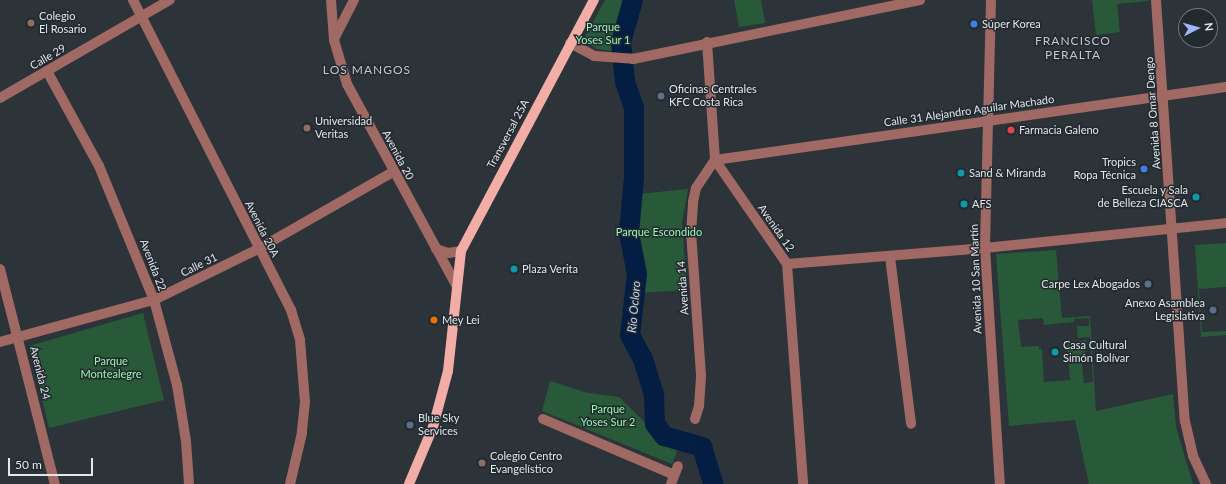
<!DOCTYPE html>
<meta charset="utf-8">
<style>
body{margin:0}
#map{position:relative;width:1226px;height:484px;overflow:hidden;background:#2c3339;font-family:Lato,sans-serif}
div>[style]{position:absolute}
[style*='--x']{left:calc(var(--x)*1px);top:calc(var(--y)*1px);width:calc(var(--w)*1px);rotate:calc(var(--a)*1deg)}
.green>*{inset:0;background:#285a39}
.river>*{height:20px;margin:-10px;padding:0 10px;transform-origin:10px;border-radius:10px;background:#031d43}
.minor>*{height:10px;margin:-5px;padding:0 5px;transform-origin:5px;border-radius:5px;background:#a06964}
.major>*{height:10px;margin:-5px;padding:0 5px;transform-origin:5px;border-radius:5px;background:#f1ada6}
.dots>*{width:11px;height:11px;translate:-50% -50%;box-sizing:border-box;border:2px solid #22292f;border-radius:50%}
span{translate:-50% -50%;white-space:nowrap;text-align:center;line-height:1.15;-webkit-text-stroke:3px #22292f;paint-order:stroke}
.poi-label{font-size:11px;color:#e2e7eb}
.left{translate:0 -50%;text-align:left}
.right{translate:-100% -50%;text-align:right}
.park-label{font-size:11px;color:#98f6b3}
.street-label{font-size:11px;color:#e2e7eb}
.neighbourhood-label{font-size:12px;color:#bfc9d0;letter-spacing:1px}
.water-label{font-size:12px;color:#bfd5f6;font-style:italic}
.north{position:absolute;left:1178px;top:8px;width:40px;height:40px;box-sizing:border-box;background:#22292f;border:1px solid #6f757a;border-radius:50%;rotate:84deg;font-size:11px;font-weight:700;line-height:16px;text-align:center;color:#e2e7eb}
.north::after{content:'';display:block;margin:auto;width:14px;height:18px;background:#a1b3fd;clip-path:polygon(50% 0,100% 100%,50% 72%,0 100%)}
.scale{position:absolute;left:8px;top:458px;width:85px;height:18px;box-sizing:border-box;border:2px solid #e2e7eb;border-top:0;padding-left:5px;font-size:12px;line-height:14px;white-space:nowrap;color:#e2e7eb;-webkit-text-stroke:3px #22292f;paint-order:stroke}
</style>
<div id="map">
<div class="green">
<i style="clip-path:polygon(605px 0,627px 0,617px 52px,597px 49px,583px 40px)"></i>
<i style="clip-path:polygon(734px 0,761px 0,765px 23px,739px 27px)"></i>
<i style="clip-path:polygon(1092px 0,1148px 0,1148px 1px,1117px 4px,1120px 32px,1096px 35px)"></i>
<i style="clip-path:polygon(688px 189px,682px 223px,687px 290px,638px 293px,642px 274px,635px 234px,638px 194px)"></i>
<i style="clip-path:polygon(1226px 243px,1226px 287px,1199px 289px,1202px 332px,1226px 331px,1226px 335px,1201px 337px,1195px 245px)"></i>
<i style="clip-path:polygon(evenodd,1056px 250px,1062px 318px,1090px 316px,1096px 411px,1173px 394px,1176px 427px,1193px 484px,1089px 484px,1075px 420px,1009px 426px,996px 254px,1056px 250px,1043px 318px,1044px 325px,1074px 322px,1074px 319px,1089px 318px,1089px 326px,1077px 326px,1078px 338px,1090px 337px,1093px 382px,1084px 383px,1081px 356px,1087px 355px,1086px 340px,1067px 345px,1070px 380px,1044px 382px,1042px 349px,1039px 349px,1039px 346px,1021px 347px,1018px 320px,1043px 318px)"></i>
<i style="clip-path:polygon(143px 313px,164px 400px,49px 428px,29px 346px)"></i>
<i style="clip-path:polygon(550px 381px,588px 393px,619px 397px,664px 441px,679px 446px,672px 464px,542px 411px)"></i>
</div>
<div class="river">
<i style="--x:633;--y:0;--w:44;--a:105.9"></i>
<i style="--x:621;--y:42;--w:40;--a:84.3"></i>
<i style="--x:625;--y:82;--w:28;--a:71"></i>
<i style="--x:634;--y:108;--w:69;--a:90"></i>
<i style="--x:634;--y:177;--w:56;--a:95.1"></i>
<i style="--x:629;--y:233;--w:42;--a:79"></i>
<i style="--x:637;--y:274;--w:61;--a:96.5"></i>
<i style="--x:630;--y:335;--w:27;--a:62"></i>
<i style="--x:643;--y:359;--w:39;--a:73"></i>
<i style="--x:654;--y:396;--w:28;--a:88"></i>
<i style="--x:655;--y:424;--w:15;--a:53"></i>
<i style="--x:664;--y:436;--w:40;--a:16"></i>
<i style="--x:702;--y:447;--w:39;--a:73"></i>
</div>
<div class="minor">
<i style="--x:133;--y:0;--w:348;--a:63"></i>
<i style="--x:291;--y:310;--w:31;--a:73"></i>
<i style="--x:300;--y:340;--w:62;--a:85.4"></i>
<i style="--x:305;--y:402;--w:31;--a:96"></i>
<i style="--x:302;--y:433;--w:52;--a:103.2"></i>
<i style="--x:331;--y:0;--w:40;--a:85.7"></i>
<i style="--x:334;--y:40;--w:46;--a:73.5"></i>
<i style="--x:347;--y:84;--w:229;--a:61.5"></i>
<i style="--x:991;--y:0;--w:248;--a:91.4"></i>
<i style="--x:985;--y:248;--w:236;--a:86.4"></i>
<i style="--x:1156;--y:0;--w:422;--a:86.1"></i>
<i style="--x:1185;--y:421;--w:36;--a:77"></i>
<i style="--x:1193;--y:456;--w:31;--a:65"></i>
<i style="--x:334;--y:39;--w:44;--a:-62.9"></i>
<i style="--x:707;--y:42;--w:118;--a:86.1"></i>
<i style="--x:715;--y:160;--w:126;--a:55.3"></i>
<i style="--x:787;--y:264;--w:221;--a:85.8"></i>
<i style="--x:570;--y:43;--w:27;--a:28"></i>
<i style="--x:594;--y:56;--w:39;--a:4"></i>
<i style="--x:633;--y:59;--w:293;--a:-11.6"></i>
<i style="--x:47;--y:71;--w:108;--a:61.3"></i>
<i style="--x:99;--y:166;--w:145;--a:67.7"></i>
<i style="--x:154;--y:300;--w:88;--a:74.9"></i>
<i style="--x:177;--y:385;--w:57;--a:80.9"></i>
<i style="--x:186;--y:441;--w:43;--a:86"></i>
<i style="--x:0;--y:98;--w:196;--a:-30"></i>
<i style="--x:436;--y:249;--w:13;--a:18"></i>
<i style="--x:448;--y:253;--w:13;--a:-9"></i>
<i style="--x:890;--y:257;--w:168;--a:82.8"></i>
<i style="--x:787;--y:264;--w:199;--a:-4.6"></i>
<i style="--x:985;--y:248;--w:242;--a:-5.9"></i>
<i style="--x:0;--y:269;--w:222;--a:75.7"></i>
<i style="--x:0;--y:342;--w:160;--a:-15.3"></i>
<i style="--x:154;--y:300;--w:116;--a:-26.1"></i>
<i style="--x:258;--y:249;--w:155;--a:-29.7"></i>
<i style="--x:543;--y:419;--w:142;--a:23.1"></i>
<i style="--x:695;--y:419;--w:14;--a:-73"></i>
<i style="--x:699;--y:406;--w:31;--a:-86"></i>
<i style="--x:701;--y:375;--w:142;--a:-94"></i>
<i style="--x:691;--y:233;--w:31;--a:-86"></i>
<i style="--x:693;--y:202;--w:14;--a:-78"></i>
<i style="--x:696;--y:188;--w:34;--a:-56"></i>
<i style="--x:715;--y:160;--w:516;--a:-8.13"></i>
<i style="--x:671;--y:484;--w:19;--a:-69"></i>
</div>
<div class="major">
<i style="--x:409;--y:484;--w:62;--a:-67.2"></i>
<i style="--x:433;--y:427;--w:58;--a:-75"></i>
<i style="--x:448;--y:371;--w:121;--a:-83.8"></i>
<i style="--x:461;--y:251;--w:284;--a:-62.1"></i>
</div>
<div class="dots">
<i style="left:31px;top:23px;background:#8d6e63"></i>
<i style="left:974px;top:24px;background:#3f7fe0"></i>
<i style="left:661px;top:96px;background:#5c6f8a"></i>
<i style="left:307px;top:128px;background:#8d6e63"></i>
<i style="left:1011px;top:130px;background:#e0444e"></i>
<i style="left:1144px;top:169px;background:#3f7fe0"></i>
<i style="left:961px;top:173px;background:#0f9aa8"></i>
<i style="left:1196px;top:197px;background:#0f9aa8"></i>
<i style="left:964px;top:204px;background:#0f9aa8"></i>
<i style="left:514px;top:269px;background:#0f9aa8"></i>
<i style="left:1148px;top:284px;background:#5c6f8a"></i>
<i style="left:1213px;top:310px;background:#5c6f8a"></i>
<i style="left:434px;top:320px;background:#e8710a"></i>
<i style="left:1055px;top:352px;background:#0f9aa8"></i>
<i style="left:410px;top:425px;background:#5c6f8a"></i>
<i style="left:482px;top:463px;background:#8d6e63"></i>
</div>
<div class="poi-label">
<span class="left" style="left:39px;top:23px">Colegio<br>El Rosario</span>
<span class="left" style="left:982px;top:24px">Súper Korea</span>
<span class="left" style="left:669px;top:96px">Oficinas Centrales<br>KFC Costa Rica</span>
<span class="left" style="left:315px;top:128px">Universidad<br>Veritas</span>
<span class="left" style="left:1019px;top:130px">Farmacia Galeno</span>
<span class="right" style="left:1136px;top:169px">Tropics<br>Ropa Técnica</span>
<span class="left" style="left:969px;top:173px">Sand &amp; Miranda</span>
<span class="right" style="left:1188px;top:197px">Escuela y Sala<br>de Belleza CIASCA</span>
<span class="left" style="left:972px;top:204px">AFS</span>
<span class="left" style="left:522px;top:269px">Plaza Verita</span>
<span class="right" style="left:1140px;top:284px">Carpe Lex Abogados</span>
<span class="right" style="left:1205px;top:310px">Anexo Asamblea<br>Legislativa</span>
<span class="left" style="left:442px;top:320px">Mey Lei</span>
<span class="left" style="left:1063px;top:352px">Casa Cultural<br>Simón Bolívar</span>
<span class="left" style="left:418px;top:425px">Blue Sky<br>Services</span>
<span class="left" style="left:490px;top:463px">Colegio Centro<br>Evangelístico</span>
</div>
<div class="park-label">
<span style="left:603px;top:34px">Parque<br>Yoses Sur 1</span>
<span style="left:659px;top:232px">Parque Escondido</span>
<span style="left:111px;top:368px">Parque<br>Montealegre</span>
<span style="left:608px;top:416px">Parque<br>Yoses Sur 2</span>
</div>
<div class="street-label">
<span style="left:48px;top:57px;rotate:-30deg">Calle 29</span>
<span style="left:969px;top:111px;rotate:-8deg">Calle 31 Alejandro Aguilar Machado</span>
<span style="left:1153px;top:113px;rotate:-94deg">Avenida 8 Omar Dengo</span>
<span style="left:508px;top:134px;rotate:-62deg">Transversal 25A</span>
<span style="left:398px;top:155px;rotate:62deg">Avenida 20</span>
<span style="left:776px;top:228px;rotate:55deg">Avenida 12</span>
<span style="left:262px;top:229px;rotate:63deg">Avenida 20A</span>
<span style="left:153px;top:265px;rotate:69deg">Avenida 22</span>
<span style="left:199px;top:265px;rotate:-26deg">Calle 31</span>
<span style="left:976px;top:279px;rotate:-92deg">Avenida 10 San Martín</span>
<span style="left:683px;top:288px;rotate:-94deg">Avenida 14</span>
<span style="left:40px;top:373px;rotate:76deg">Avenida 24</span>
</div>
<div class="neighbourhood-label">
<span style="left:1073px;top:48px">FRANCISCO<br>PERALTA</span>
<span style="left:367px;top:70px">LOS MANGOS</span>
</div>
<div class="water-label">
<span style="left:634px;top:307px;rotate:-85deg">Río Ocloro</span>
</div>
<div class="north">N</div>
<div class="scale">50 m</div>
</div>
